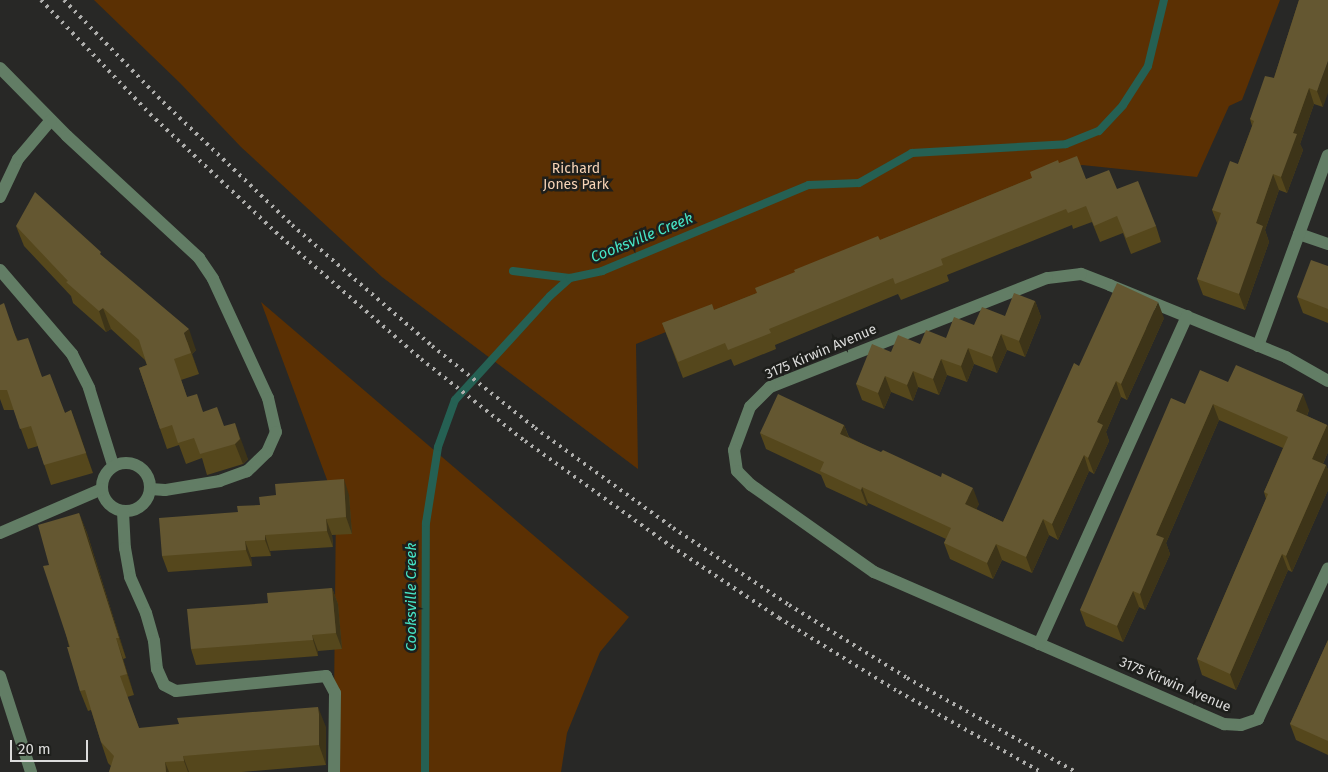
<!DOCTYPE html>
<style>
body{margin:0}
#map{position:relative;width:1328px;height:772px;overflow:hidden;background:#282826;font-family:"Fira Sans",sans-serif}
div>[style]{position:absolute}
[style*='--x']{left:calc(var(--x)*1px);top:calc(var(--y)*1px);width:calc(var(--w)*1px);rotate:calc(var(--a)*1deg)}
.green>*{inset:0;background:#5b3003}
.stream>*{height:8px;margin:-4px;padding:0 4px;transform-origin:4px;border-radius:4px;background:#256053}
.minor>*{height:12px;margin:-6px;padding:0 6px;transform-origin:6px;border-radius:6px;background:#627d65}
.minor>.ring{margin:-6px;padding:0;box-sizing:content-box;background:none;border:12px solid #627d65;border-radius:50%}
.rail>*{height:4px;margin-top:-2px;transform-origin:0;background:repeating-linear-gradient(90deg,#aeaeac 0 2.5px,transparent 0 7.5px)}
.wall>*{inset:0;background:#55471c}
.shaded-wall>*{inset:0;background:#3d3418}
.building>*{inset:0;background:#645731}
span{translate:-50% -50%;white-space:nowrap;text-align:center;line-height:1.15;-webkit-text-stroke:5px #1e1f1c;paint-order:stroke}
.park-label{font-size:14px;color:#f6d3b6}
.street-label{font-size:14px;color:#dcdcdb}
.water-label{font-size:15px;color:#46e6c7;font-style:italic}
.scale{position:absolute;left:10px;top:740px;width:78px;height:22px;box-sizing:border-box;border:2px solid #dcdcdb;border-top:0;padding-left:6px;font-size:15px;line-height:18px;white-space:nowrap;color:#dcdcdb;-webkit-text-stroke:4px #1e1f1c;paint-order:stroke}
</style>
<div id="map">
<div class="green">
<i style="clip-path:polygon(94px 0,1280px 0,1242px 100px,1229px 106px,1197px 177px,1082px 165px,636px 344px,638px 469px,382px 277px,241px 147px,180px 83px)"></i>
<i style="clip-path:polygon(261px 302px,629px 617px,600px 652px,567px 733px,561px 772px,335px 772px,334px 702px,336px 504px)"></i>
</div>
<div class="stream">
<i style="--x:513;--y:271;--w:57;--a:7"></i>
<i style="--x:425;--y:772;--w:249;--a:-89.8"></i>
<i style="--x:426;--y:523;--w:77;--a:-81"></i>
<i style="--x:438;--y:447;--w:50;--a:-70.1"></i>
<i style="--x:455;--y:400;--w:141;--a:-47.6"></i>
<i style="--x:550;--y:296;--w:27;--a:-42"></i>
<i style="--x:570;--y:278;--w:33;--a:-12"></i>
<i style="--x:602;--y:271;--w:224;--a:-22.6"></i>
<i style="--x:809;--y:185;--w:50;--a:-2.3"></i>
<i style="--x:859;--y:183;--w:61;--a:-29.5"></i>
<i style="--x:912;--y:153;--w:154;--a:-3.3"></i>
<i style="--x:1066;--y:144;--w:35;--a:-22"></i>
<i style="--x:1099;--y:131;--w:35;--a:-47"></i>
<i style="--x:1123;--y:105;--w:46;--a:-57.3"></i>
<i style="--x:1148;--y:66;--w:68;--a:-76.4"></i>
</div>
<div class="minor">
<i style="--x:0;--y:68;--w:95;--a:45.4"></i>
<i style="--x:67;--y:136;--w:180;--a:42.7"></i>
<i style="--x:199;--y:258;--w:25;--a:56"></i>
<i style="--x:213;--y:279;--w:131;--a:65.2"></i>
<i style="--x:268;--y:398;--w:35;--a:77"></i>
<i style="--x:276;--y:432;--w:22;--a:114"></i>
<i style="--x:267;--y:452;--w:28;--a:136"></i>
<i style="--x:247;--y:471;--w:29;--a:160"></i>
<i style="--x:220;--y:481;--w:56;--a:170.7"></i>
<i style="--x:165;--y:490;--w:15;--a:-176"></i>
<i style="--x:0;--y:197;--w:42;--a:-64.7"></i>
<i style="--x:18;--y:159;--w:51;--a:-49.8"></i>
<i style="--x:1299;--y:234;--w:31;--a:19"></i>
<i style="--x:0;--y:270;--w:111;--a:49.4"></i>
<i style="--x:72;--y:354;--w:38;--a:63"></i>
<i style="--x:89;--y:388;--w:81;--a:72.7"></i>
<i style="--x:1258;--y:346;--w:203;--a:-69.9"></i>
<i style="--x:1328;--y:381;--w:48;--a:-150.3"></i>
<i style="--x:1286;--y:357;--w:190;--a:-157.8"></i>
<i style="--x:1110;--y:285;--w:31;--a:-159"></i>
<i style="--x:1081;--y:274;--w:34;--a:173"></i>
<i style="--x:1047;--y:278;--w:298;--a:158.5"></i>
<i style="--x:770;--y:387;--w:28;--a:135"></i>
<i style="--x:750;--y:407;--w:46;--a:110.4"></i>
<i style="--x:734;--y:450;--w:21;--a:82"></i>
<i style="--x:737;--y:471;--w:20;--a:45"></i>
<i style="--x:751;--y:485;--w:151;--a:35.3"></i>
<i style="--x:874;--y:572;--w:382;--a:23.5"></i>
<i style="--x:1224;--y:724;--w:17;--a:3"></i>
<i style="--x:1241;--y:725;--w:18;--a:-19"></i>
<i style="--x:1258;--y:719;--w:166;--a:-65.1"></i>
<i class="ring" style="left:102px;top:463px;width:36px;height:36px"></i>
<i style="--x:123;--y:512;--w:36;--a:87"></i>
<i style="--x:125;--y:548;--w:29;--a:80"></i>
<i style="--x:130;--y:577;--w:39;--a:66"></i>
<i style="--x:146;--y:613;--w:29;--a:74"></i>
<i style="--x:154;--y:641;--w:28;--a:84"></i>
<i style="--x:157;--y:669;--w:17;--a:66"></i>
<i style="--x:164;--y:685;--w:13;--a:27"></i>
<i style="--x:176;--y:691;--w:151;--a:-5.7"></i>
<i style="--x:326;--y:676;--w:19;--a:62"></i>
<i style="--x:335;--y:693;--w:79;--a:90.7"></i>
<i style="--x:0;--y:533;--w:111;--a:-23.3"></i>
<i style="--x:1039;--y:644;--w:360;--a:-65.7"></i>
<i style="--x:0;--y:676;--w:101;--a:72.1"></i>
</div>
<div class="rail">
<i style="--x:41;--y:0;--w:158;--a:46.3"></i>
<i style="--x:150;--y:114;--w:180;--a:43.2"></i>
<i style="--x:281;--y:237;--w:186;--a:41.1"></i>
<i style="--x:421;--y:359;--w:132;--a:38.3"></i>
<i style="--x:525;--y:441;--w:173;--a:35.8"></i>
<i style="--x:665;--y:542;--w:137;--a:33.7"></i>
<i style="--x:779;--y:618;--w:141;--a:31.7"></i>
<i style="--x:899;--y:692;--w:163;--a:29.4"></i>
<i style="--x:64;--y:0;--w:142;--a:45.9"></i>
<i style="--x:163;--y:102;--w:178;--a:43.6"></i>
<i style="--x:292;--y:225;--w:185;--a:40.8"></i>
<i style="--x:432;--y:346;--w:132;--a:38.5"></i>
<i style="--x:535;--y:428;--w:170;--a:35.9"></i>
<i style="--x:673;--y:528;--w:139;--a:33.6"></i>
<i style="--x:789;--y:605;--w:139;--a:31.7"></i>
<i style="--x:907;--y:678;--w:193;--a:29.1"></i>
</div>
<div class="wall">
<i style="clip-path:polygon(1299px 0,1323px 107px,1314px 104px,1300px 144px,1303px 150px,1287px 193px,1279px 190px,1265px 230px,1269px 242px,1245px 310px,1203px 295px,1197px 279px,1217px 223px,1212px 210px,1238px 164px,1252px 126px,1250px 119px,1274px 78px)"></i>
<i style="clip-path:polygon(1059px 163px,1086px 179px,1117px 189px,1156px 226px,1161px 242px,1131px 254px,1123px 233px,1100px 242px,1092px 222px,1073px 229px,1072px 225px,947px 275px,949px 281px,901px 300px,898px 294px,775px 345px,776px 349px,734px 366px,731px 359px,683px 378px,662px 323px,714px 310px,757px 293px,880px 240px,1032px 178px)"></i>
<i style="clip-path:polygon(16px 226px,102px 256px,196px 350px,192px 354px,199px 374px,181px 380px,187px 397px,203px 412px,224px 426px,248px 459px,243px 464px,207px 475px,202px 458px,186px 464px,179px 445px,167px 449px,139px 368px,147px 365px,145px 360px,111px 329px,106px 332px,73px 303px,71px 296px,24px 246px)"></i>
<i style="clip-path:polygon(1328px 266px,1328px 323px,1303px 313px,1297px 297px)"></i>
<i style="clip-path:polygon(1035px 301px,1041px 317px,1025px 357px,1007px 350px,997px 373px,974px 364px,967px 382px,947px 375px,939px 395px,918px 387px,913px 401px,891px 392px,884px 409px,862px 400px,856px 384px,891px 352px,920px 344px,946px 338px,974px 325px,1005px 316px)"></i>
<i style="clip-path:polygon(0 305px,18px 341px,42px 377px,65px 413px,71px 410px,93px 473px,51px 485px,38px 446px,28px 449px,14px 410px,4px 410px,0 399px)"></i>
<i style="clip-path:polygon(1164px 318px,1127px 400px,1121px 397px,1106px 432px,1109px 441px,1094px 474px,1089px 471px,1058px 540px,1049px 535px,1032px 573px,1002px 560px,993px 579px,950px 559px,944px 543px,946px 539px,868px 503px,867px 506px,826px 487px,821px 475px,766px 449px,760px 433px,844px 425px,849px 437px,979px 504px,976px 509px,1003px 522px,1079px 366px)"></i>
<i style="clip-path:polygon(1228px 382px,1309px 410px,1307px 416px,1327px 425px,1328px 427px,1328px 452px,1323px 464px,1326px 465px,1328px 470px,1328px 490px,1292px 572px,1288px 570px,1236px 690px,1202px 675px,1197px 659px,1266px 499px,1264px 492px,1283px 448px,1219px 420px,1166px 543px,1170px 554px,1145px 610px,1139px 607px,1123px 642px,1086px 626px,1080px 610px,1185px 404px)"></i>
<i style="clip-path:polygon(349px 495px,352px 534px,332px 535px,333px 547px,270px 551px,271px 556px,251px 557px,252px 566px,168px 572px,162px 556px,260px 505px)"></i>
<i style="clip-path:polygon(79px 513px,87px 533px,126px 658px,123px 659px,134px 695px,127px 697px,139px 728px,326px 727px,326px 765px,242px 772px,109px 772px,111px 766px,108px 763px,101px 742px,91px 710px,88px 711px,80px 691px,49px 565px)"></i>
<i style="clip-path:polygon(332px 588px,338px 604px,342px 649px,318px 651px,318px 656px,196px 665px,191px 649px,268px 603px)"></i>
<i style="clip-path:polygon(1328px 640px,1328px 755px,1296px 740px,1290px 724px)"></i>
</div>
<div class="shaded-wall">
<i style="clip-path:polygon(1328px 61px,1328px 93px,1323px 107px,1317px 91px)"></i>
<i style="clip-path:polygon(1309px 88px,1314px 104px,1300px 144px,1303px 150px,1287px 193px,1281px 177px,1293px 133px)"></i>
<i style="clip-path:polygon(1273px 174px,1279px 190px,1265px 230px,1269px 242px,1245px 310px,1239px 294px,1256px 223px)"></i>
<i style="clip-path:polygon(1035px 301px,1041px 317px,1025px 357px,1019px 341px)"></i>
<i style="clip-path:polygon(1158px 302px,1164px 318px,1127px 400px,1121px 384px)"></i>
<i style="clip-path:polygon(103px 308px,111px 329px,106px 332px,99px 311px)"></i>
<i style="clip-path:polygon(189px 329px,196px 350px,192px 354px,199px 374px,184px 333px)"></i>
<i style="clip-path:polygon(1001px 334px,1007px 350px,997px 373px,992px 357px)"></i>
<i style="clip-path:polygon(968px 348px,974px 364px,967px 382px,961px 366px)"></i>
<i style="clip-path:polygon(941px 359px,947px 375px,939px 395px,933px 379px)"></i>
<i style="clip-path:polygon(913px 371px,918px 387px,913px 401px,907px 385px)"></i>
<i style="clip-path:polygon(885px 376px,891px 392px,884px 409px,878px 393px)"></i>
<i style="clip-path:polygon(1116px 381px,1121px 397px,1106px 432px,1109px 441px,1094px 474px,1088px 458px,1097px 422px)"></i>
<i style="clip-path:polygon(1303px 394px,1309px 410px,1302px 427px,1296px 411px)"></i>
<i style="clip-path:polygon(1213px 404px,1219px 420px,1166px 543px,1170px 554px,1145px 610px,1140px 594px,1156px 535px)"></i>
<i style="clip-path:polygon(71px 410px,79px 431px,93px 473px,86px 453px)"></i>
<i style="clip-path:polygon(235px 423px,248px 459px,243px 464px,235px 444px)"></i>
<i style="clip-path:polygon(844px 425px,850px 441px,840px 434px)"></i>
<i style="clip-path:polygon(1327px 425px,1328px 427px,1328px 452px,1318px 475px,1312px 459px)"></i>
<i style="clip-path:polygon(1084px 455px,1089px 471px,1058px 540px,1052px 524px)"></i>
<i style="clip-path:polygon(1326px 465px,1328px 470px,1328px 490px,1292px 572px,1286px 556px)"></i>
<i style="clip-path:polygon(344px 479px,349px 495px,352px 534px,346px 517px)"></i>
<i style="clip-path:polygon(862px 487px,868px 503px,867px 506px,861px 490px)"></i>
<i style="clip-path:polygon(973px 488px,979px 504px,971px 520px,965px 504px)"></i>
<i style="clip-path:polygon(79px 513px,87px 533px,126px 658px,119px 638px)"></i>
<i style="clip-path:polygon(326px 519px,332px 535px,333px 547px,327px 531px)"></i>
<i style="clip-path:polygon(1043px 519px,1049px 535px,1032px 573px,1026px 557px)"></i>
<i style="clip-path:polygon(265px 535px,270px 551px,271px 556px,265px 540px)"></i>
<i style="clip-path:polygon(245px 541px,251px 557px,252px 566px,246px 550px)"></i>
<i style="clip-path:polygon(996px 544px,1002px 560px,993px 579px,987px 563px)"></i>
<i style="clip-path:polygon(1282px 554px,1288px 570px,1236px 690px,1230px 674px)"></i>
<i style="clip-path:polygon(332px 588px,338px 604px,342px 649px,336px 633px)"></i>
<i style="clip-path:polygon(1133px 591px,1139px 607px,1123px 642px,1117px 626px)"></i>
<i style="clip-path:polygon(312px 635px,318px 651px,318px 656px,313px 640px)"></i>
<i style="clip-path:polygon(116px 638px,123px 659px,134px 695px,127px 674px)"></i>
<i style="clip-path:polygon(318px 707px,326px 727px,326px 765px,319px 745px)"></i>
<i style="clip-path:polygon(183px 756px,189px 772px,188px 772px,184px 761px)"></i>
<i style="clip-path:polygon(165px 762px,169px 772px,166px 772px)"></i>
</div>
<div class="building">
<i style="clip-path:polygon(1299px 0,1328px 0,1328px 61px,1317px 91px,1309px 88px,1293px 133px,1297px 134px,1281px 177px,1273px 174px,1256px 223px,1263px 226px,1239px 294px,1197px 279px,1221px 213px,1212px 210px,1230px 161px,1238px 164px,1254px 121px,1250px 119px,1265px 76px,1274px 78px)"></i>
<i style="clip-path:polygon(1077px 156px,1086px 179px,1109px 170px,1117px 189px,1138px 181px,1156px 226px,1126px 238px,1117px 216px,1094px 226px,1086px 206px,1068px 213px,1066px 209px,941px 259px,943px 265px,895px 284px,893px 278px,769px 329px,771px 333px,728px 350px,725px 343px,678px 362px,662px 323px,712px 304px,714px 310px,757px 293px,755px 288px,795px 272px,794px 270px,878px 236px,880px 240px,1032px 178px,1030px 172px,1058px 160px,1059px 163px)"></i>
<i style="clip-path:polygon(35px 192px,101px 252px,100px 254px,189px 329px,184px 333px,191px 353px,174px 359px,187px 397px,197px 394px,203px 412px,217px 407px,224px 426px,235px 423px,240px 439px,235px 444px,200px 454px,194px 438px,178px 443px,172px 425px,160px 429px,139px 368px,147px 365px,139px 340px,103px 308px,99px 311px,66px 282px,68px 281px,16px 226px)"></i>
<i style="clip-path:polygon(1311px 260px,1328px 266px,1328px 309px,1297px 297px)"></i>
<i style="clip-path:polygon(1117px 283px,1158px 302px,1121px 384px,1116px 381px,1097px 422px,1103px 425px,1088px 458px,1084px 455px,1052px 524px,1043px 519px,1026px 557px,996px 544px,987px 563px,944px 543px,951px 528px,862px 487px,861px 490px,820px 471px,824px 462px,760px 433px,778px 394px,844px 425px,840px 434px,881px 452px,883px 450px,941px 477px,942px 473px,973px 488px,965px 504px,1003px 522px,1074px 363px,1079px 366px)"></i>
<i style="clip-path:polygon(1014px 293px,1035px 301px,1019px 341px,1001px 334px,992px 357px,968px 348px,961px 366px,941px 359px,933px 379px,913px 371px,907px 385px,885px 376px,878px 393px,856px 384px,872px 344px,891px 352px,898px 335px,920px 344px,926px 330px,946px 338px,954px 317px,974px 325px,982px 307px,1005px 316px)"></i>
<i style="clip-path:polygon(4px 303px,17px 341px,28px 338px,42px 377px,50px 374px,65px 413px,71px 410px,86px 453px,44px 465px,31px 426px,20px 429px,7px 390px,0 390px,0 305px)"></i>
<i style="clip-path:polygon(1236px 365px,1303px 394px,1296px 411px,1327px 425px,1312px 459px,1326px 465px,1286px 556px,1282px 554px,1230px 674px,1197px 659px,1268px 494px,1264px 492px,1288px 437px,1213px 404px,1156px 535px,1164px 538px,1140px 594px,1133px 591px,1117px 626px,1080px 610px,1171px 398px,1185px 404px,1200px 370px,1228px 382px)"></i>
<i style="clip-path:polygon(344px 479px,346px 517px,326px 519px,327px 531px,265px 535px,265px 540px,245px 541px,246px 550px,162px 556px,159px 518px,238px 512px,237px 506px,260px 505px,259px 497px,276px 495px,275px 484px)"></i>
<i style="clip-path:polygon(79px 513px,119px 638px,116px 638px,127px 674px,120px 676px,139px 728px,179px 724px,177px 718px,318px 707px,319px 714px,319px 745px,183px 756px,184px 761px,165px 762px,166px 772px,109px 772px,114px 756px,101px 742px,85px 690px,80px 691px,67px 647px,70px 647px,43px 566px,49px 565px,38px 525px)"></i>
<i style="clip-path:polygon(332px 588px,336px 633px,312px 635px,313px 640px,191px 649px,187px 609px,268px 603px,267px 593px)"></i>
<i style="clip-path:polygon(1328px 640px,1328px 741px,1290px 724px)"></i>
</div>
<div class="park-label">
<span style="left:576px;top:177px">Richard<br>Jones Park</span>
</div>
<div class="street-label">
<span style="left:821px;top:352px;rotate:-23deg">3175 Kirwin Avenue</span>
<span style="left:1175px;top:685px;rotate:23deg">3175 Kirwin Avenue</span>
</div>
<div class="water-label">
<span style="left:642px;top:238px;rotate:-22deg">Cooksville Creek</span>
<span style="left:412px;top:597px;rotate:-90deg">Cooksville Creek</span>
</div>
<div class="scale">20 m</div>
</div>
